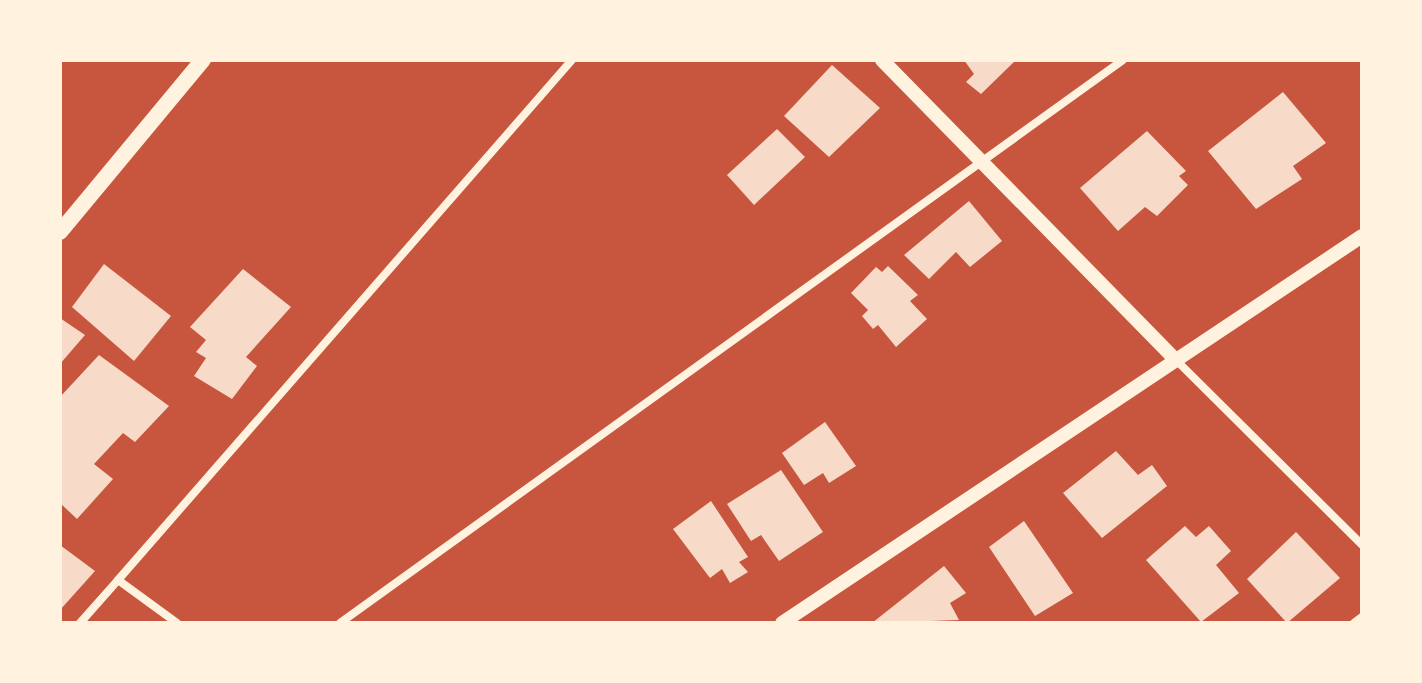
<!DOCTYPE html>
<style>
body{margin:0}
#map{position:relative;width:1422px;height:683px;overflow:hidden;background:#c8553d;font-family:Figtree,sans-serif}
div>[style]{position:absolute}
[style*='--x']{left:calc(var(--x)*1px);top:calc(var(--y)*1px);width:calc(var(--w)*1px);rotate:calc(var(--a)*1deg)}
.building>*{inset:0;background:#f7dbc8}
.minor>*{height:8px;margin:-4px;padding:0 4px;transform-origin:4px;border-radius:4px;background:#fff3e0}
.tertiary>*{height:14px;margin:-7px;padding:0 7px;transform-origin:7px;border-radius:7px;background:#fff3e0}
.secondary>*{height:16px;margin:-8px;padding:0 8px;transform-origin:8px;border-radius:8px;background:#fff3e0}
span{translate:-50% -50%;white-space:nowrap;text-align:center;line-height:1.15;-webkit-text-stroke:7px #fff3e0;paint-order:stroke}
.frame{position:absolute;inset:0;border:62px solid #fff3e0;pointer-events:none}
</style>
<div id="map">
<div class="building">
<i style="clip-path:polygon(964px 60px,1016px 60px,981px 94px,966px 82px,974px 74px)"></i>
<i style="clip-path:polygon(832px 65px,880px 108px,829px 157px,784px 116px)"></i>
<i style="clip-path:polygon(1283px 92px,1326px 143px,1293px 166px,1302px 179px,1256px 209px,1208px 151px)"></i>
<i style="clip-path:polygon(777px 129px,805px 157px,754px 205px,727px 175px)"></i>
<i style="clip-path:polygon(1147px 131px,1186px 171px,1179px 176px,1188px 185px,1157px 216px,1145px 207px,1118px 231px,1080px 188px)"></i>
<i style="clip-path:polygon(969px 201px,1002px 241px,970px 267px,956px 252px,929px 279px,904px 255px)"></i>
<i style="clip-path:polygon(104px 264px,171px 316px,134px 361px,72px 307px)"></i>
<i style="clip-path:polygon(888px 266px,918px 295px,910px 301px,927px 319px,896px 347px,878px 325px,873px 329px,862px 316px,868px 310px,851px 293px,876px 267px,882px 272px)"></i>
<i style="clip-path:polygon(243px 269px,291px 307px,246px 357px,257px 366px,232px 399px,194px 376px,206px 358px,196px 352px,206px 340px,190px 327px)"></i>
<i style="clip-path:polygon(60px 318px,85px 335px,60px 364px)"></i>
<i style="clip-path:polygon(99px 355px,169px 406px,135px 442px,123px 433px,94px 464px,113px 479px,77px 519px,60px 503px,60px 397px)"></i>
<i style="clip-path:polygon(825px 422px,856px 466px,829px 483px,823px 473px,804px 485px,782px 453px)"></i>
<i style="clip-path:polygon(1116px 451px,1138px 475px,1152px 465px,1167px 486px,1102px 538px,1063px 493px)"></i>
<i style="clip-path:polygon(781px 470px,823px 532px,779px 561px,761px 535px,751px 541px,727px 504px)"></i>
<i style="clip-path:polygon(711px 501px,748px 557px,739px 562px,748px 572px,730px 583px,722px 569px,710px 578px,673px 529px)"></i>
<i style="clip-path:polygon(1024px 521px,1073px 593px,1035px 616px,989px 547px)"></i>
<i style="clip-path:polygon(1185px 526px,1196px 537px,1209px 526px,1231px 551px,1216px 565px,1239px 593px,1201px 622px,1146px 560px)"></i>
<i style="clip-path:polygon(1296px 532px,1340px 578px,1287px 623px,1247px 579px)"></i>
<i style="clip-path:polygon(60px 545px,95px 571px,60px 610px)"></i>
<i style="clip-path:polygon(944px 566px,966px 593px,950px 603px,959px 620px,872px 623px)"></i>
</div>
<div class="minor">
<i style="--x:1176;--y:360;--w:262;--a:44.8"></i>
<i style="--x:80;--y:623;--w:57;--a:-48.5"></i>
<i style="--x:177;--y:623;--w:73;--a:-143.9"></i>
<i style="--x:118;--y:580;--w:690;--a:-48.88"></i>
<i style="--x:340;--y:623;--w:964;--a:-35.72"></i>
<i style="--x:1354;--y:623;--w:10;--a:-37"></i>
</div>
<div class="tertiary">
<i style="--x:882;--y:60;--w:420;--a:45.6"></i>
<i style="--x:782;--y:623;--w:697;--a:-33.71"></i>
</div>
<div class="secondary">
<i style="--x:60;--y:232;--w:224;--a:-50.3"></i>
</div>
<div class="frame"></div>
</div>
